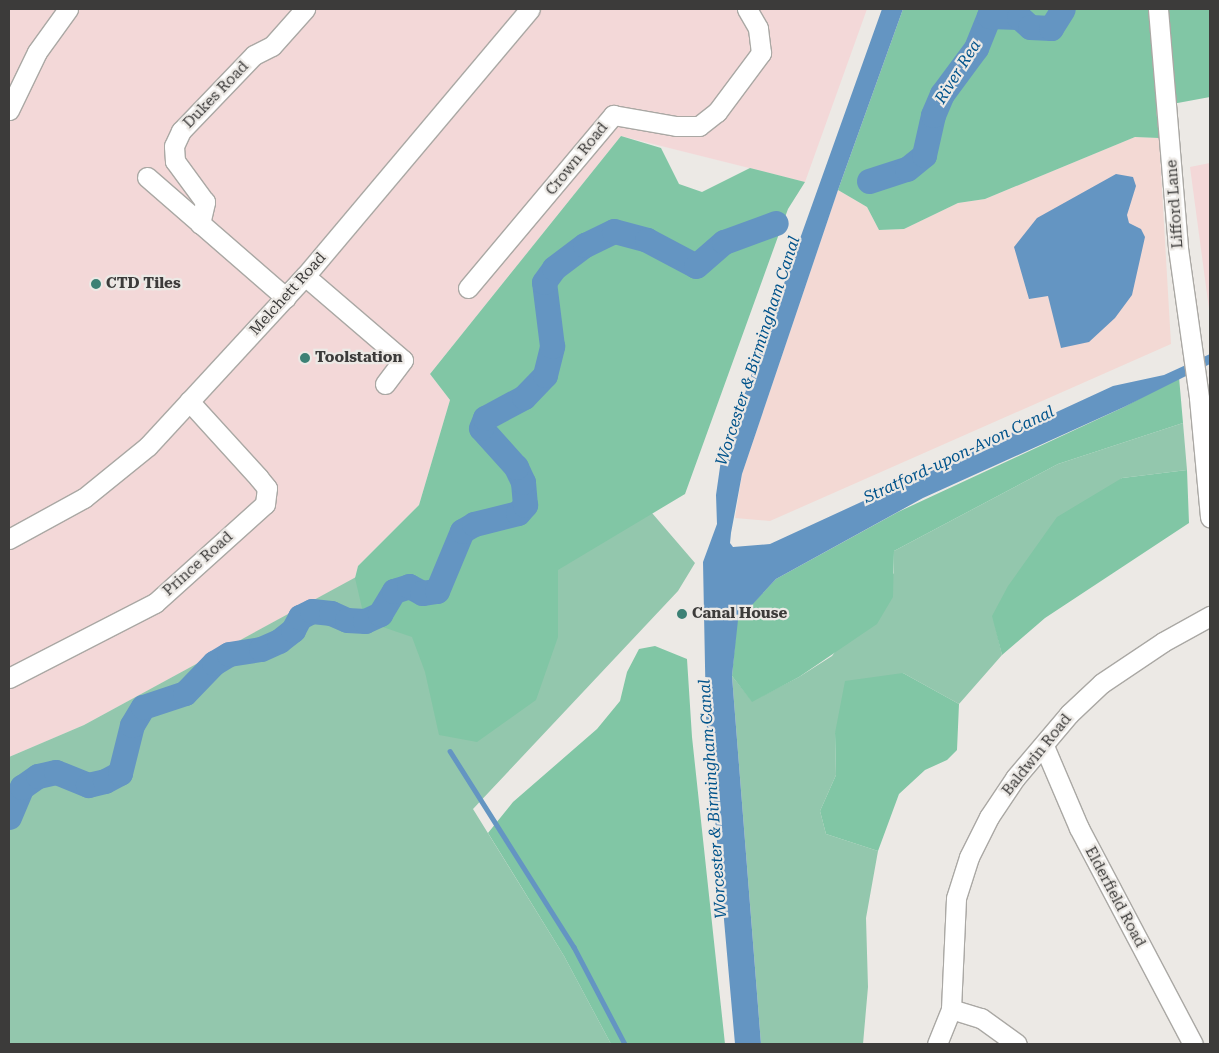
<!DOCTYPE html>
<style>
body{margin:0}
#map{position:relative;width:1219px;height:1053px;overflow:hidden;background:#ece9e5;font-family:"Roboto Serif",serif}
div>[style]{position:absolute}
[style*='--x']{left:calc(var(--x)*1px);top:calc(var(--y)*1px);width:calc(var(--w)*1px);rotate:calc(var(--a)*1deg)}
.commercial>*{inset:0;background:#f3d9d4}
.industrial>*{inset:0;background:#f3d8d8}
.green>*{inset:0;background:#93c7ad}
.forest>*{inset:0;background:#81c6a5}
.water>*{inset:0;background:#6495c2}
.stream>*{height:4.5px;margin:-2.25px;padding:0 2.25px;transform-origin:2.25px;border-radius:2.25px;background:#6495c2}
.river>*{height:25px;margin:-12.5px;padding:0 12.5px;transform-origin:12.5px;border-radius:12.5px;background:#6495c2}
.roads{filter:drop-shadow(1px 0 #aaa8a4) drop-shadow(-1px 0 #aaa8a4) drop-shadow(0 1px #aaa8a4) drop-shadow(0 -1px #aaa8a4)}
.minor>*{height:19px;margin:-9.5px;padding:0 9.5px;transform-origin:9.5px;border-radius:9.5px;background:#fff}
.dots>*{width:14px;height:14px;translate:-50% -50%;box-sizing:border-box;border:2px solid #ece9e5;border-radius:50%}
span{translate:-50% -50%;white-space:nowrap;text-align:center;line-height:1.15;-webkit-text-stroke:4.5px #ece9e5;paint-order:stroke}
.street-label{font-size:15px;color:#3c3b3a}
.poi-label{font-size:15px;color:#3c3b3a;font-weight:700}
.left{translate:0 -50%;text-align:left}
.water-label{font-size:16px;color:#00538b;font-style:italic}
.frame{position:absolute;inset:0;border:10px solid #3c3b3a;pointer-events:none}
</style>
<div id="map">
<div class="commercial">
<i style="clip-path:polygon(1135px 137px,1159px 138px,1171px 344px,770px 521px,735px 518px,742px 474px,838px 190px,867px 207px,879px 230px,904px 229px,958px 203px,985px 199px)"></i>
</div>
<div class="industrial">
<i style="clip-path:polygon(9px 9px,867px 9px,805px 182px,621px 136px,430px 374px,450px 400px,419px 505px,358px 566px,355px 578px,84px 725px,9px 757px)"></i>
<i style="clip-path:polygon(1210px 163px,1210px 309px,1209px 309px,1190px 167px)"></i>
</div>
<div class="green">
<i style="clip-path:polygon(1183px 423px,1187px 470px,1122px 478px,993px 616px,1002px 655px,959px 704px,903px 673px,835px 733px,836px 775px,820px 811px,826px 834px,878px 851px,866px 918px,868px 987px,863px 1044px,761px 1044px,732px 676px,752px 701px,799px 677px,832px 656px,894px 573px,894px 551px,1058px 464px)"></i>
<i style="clip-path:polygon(609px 463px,695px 563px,678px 591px,473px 809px,564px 956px,611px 1044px,9px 1044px,9px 757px,84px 725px,391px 558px)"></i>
</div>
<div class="forest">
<i style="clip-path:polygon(903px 9px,1210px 9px,1210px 97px,1156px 107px,1159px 138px,1135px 137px,985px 199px,958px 203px,904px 229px,879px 230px,867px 207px,838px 190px)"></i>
<i style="clip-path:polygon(621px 136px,661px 148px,679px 184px,702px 192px,750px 168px,805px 182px,788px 209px,685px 494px,558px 570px,558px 637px,536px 700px,477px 742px,439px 735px,425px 672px,412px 637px,365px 621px,355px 578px,358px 566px,419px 505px,450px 400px,430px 374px)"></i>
<i style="clip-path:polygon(1179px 377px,1183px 423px,1058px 464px,894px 551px,893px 597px,877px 624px,799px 677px,752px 702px,732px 676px,737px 620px,776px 579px,898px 512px,1124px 407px)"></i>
<i style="clip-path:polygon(1187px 470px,1189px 523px,1045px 618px,1002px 655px,992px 616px,1008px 586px,1057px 517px,1122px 478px)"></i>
<i style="clip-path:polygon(655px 646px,687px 659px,692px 737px,725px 1044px,611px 1044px,564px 956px,488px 833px,513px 802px,597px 729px,620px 701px,627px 672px,639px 649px)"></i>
<i style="clip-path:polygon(903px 673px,959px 704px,957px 750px,947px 760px,925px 770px,899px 794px,878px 851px,826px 834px,820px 811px,836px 775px,835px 733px,845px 681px)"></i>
</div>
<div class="water">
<i style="clip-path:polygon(882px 9px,903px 9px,838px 190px,742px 474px,731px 533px,730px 543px,733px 547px,770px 544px,1113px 386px,1164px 375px,1210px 354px,1210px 364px,1124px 407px,923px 498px,776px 579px,738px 620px,732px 676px,761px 1044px,735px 1044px,706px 717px,703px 562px,717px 524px,716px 495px,721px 460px)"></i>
<i style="clip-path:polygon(1116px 174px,1133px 177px,1136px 186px,1127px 215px,1129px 223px,1141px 229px,1145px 237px,1132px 295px,1115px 318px,1089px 342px,1061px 348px,1048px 296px,1029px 299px,1014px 247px,1037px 218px)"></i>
</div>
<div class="stream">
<i style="--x:450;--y:751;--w:232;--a:57.7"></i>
<i style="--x:574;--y:947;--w:110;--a:62.3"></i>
</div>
<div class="river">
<i style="--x:869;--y:181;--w:40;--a:-18"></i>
<i style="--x:907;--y:169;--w:22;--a:-39"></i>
<i style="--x:924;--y:155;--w:41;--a:-77.3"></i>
<i style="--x:933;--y:115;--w:23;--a:-67"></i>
<i style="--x:942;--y:94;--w:57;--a:-53.5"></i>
<i style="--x:976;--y:48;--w:35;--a:-68"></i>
<i style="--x:989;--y:16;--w:30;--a:2"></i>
<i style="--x:1019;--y:17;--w:15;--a:42"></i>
<i style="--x:1030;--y:27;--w:21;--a:3"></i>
<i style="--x:1051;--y:28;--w:22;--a:-58"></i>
<i style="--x:9;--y:817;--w:33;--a:-67"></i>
<i style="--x:22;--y:787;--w:19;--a:-35"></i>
<i style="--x:38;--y:776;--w:18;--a:-13"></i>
<i style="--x:56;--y:772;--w:35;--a:22"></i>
<i style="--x:88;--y:785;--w:17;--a:-13"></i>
<i style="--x:105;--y:781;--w:17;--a:-28"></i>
<i style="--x:120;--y:773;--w:49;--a:-76"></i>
<i style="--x:132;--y:725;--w:21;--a:-59"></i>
<i style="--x:143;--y:707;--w:44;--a:-18.4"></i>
<i style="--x:185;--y:693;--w:42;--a:-46"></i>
<i style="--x:214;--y:663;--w:17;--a:-31"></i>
<i style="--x:229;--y:654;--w:32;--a:-9"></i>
<i style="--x:261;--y:649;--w:20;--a:-24"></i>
<i style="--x:279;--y:641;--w:18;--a:-38"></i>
<i style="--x:293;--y:630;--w:15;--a:-62"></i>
<i style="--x:300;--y:617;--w:13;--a:-27"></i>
<i style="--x:312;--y:611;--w:19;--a:6"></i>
<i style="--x:331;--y:613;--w:17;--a:24"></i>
<i style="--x:347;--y:620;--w:18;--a:3"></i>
<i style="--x:365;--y:621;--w:17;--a:-25"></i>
<i style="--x:380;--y:614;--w:27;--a:-59"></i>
<i style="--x:394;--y:591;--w:16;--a:-18"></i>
<i style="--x:409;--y:586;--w:15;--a:28"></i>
<i style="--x:422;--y:593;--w:15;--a:-8"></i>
<i style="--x:437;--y:591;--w:65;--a:-67.4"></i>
<i style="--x:462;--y:531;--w:14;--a:-30"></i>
<i style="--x:474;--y:524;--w:45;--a:-14"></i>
<i style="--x:518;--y:513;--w:11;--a:-49"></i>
<i style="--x:525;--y:505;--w:23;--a:-95"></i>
<i style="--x:523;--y:482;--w:17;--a:-115"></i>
<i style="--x:516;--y:467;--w:52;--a:-131.9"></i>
<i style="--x:481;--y:428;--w:11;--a:-68"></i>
<i style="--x:485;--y:418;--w:44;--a:-28.3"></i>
<i style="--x:524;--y:397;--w:30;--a:-46"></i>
<i style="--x:545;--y:375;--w:30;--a:-76"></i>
<i style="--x:552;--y:346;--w:64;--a:-97.1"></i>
<i style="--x:544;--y:282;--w:17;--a:-54"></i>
<i style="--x:554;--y:268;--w:39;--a:-37"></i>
<i style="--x:585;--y:245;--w:32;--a:-26"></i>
<i style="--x:614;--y:231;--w:34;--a:15"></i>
<i style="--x:647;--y:240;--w:55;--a:28"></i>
<i style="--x:696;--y:266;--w:37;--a:-41"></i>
<i style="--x:724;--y:242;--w:55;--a:-20.1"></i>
</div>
<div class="roads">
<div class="minor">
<i style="--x:1158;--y:9;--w:240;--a:85.2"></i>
<i style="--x:1178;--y:248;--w:151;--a:82"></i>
<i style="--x:1199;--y:398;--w:120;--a:84.7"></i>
<i style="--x:9;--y:110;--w:64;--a:-64.2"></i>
<i style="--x:37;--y:52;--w:53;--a:-54.2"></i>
<i style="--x:147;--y:177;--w:184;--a:41"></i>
<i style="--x:200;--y:224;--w:23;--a:-77"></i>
<i style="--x:205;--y:202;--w:51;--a:-126.2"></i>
<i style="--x:175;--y:161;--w:15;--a:-94"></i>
<i style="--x:174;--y:146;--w:17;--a:-65"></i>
<i style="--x:181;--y:131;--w:105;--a:-46.2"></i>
<i style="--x:254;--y:55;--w:20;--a:-27"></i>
<i style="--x:272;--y:46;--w:50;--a:-48.3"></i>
<i style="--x:305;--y:276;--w:129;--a:40.6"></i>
<i style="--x:403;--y:360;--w:30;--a:127"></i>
<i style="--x:468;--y:288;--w:226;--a:-50"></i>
<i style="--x:613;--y:115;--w:64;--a:9.9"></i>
<i style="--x:676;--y:126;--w:23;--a:0"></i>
<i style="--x:699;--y:126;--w:23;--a:-38"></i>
<i style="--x:717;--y:112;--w:74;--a:-53.3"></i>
<i style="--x:761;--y:53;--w:25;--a:-97"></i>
<i style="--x:758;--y:28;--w:22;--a:-120"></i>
<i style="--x:9;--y:539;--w:85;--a:-28.7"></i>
<i style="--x:84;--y:498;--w:82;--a:-39.1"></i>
<i style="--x:148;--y:446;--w:231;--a:-47.3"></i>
<i style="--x:305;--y:276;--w:349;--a:-49.9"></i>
<i style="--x:9;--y:678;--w:164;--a:-27.2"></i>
<i style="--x:155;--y:603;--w:148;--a:-42"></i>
<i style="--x:265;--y:504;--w:16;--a:-83"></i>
<i style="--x:267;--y:488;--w:13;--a:-129"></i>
<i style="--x:259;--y:478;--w:104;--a:-132.3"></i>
<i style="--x:1044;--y:746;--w:89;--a:66.9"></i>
<i style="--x:1079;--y:828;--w:244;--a:62.2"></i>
<i style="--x:951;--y:1009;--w:31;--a:17"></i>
<i style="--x:981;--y:1018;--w:44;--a:35.8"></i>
<i style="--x:937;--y:1044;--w:38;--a:-68"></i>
<i style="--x:951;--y:1009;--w:111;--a:-87.4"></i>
<i style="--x:956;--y:898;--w:43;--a:-72.4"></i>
<i style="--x:969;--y:857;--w:45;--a:-63.4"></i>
<i style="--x:989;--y:817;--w:47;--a:-56.3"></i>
<i style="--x:1015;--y:778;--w:84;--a:-49.8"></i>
<i style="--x:1069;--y:714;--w:45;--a:-43.2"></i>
<i style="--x:1102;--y:683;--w:73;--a:-33.9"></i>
<i style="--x:1163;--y:642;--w:54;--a:-29"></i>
</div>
</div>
<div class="dots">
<i style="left:96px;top:284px;background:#3c8175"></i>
<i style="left:305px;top:358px;background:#3c8175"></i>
<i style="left:682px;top:614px;background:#3c8175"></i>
</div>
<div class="street-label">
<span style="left:216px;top:95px;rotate:-46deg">Dukes Road</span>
<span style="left:577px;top:159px;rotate:-51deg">Crown Road</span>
<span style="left:1175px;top:204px;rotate:-94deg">Lifford Lane</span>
<span style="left:288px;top:294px;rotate:-48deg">Melchett Road</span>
<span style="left:198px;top:564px;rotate:-42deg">Prince Road</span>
<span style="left:1037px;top:755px;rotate:-51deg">Baldwin Road</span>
<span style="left:1115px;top:897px;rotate:62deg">Elderfield Road</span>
</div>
<div class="poi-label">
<span class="left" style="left:106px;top:284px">CTD Tiles</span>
<span class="left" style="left:315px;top:358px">Toolstation</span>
<span class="left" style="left:692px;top:614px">Canal House</span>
</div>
<div class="water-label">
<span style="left:958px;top:72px;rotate:-58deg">River Rea</span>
<span style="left:758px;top:351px;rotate:-72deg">Worcester &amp; Birmingham Canal</span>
<span style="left:959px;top:455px;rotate:-25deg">Stratford-upon-Avon Canal</span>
<span style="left:713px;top:799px;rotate:-94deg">Worcester &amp; Birmingham Canal</span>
</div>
<div class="frame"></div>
</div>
